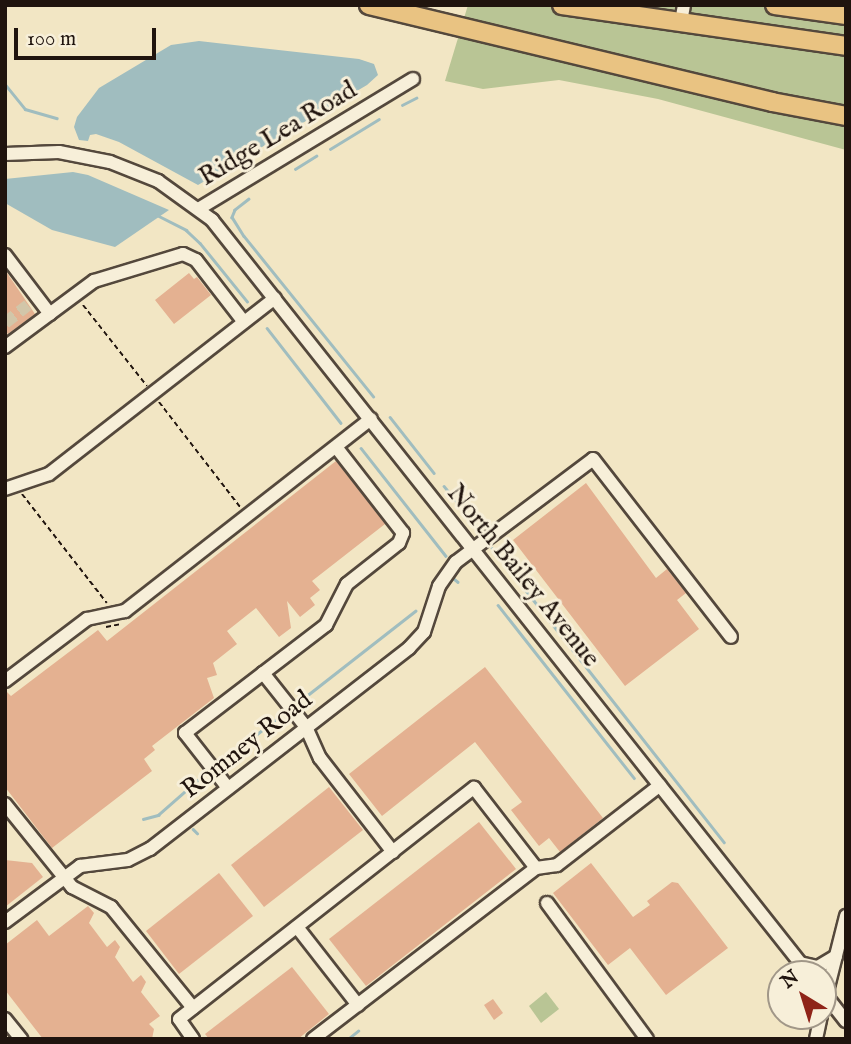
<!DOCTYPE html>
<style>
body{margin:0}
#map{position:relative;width:851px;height:1044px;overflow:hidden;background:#f2e6c4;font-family:"IM FELL English",serif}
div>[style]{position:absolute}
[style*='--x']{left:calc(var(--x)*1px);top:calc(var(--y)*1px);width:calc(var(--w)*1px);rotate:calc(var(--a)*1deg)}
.green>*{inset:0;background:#b9c595}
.water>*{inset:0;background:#a0bdbf}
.stream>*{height:2.5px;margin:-1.25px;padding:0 1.25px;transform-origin:1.25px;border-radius:1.25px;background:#a0bdbf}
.building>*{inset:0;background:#e4b191}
.minor-tunnel>*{height:12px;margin-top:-6px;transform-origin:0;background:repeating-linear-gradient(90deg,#d2c6a9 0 12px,transparent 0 18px)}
.path>*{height:2px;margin-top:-1px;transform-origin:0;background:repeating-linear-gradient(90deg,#20140e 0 5px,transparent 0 8.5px)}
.roads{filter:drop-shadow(2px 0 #54483c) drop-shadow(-2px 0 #54483c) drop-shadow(0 2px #54483c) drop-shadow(0 -2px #54483c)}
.minor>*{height:12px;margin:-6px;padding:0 6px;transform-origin:6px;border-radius:6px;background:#f7efd9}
.highway>*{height:18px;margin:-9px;padding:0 9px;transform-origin:9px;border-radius:9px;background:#e9c382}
span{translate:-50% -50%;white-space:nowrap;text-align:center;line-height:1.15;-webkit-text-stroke:6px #f7efd9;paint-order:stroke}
.street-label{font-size:26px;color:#20140e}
.frame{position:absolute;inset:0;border:7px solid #20140e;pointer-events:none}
.north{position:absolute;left:767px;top:960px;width:70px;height:70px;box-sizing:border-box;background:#f7efd9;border:2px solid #a19788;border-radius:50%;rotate:322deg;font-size:19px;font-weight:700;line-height:28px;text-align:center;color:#20140e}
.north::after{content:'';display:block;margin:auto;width:24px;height:32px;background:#8f2418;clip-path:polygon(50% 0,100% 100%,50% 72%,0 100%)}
.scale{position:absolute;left:14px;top:28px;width:142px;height:32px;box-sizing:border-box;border:4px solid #20140e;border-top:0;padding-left:9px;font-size:21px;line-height:24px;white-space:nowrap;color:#20140e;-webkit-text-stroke:5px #f7efd9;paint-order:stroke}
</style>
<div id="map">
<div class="green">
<i style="clip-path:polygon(468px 5px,846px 5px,846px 150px,658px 99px,559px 80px,483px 89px,445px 81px)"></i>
<i style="clip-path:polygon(546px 992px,559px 1009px,541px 1023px,529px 1006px)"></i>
</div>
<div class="water">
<i style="clip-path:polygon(199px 41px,359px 59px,374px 64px,378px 75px,367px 85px,198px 185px,119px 142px,96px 134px,90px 135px,88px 141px,79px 140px,74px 127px,77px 117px,99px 88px,171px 45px)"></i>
<i style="clip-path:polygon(73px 172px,88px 175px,169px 210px,115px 247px,52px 230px,5px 203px,5px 179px)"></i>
</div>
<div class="stream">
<i style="--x:5;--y:84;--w:32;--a:51"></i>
<i style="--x:25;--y:109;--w:33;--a:16"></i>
<i style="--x:402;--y:105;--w:16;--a:-27"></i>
<i style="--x:330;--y:149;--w:57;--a:-31.5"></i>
<i style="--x:295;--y:169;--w:25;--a:-32"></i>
<i style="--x:249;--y:199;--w:18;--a:142"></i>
<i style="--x:235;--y:210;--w:8;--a:113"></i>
<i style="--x:232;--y:217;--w:22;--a:58"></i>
<i style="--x:244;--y:236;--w:206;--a:51.1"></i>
<i style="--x:157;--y:215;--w:33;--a:27"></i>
<i style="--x:186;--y:230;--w:19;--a:43"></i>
<i style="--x:200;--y:243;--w:75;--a:51"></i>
<i style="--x:267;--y:328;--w:120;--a:52.1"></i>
<i style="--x:390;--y:417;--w:71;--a:51.8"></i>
<i style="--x:361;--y:448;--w:137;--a:51.8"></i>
<i style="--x:444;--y:486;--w:62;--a:50.9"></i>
<i style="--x:492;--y:548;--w:12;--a:48"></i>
<i style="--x:502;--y:560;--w:359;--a:51.8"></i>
<i style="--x:453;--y:578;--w:6;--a:39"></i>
<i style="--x:498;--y:605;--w:220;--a:51.8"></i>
<i style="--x:305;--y:697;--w:140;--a:-38"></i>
<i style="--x:225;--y:759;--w:68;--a:-37.9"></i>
<i style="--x:143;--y:819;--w:16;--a:-15"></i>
<i style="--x:158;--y:815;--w:56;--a:-41.4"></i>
<i style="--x:193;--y:829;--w:6;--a:45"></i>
<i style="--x:348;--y:1039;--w:13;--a:-39"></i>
</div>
<div class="building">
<i style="clip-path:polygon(5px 270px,35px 314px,8px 334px,5px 331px)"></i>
<i style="clip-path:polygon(189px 273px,194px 279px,197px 277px,211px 295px,174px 324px,155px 300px)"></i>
<i style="clip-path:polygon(336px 461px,385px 524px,312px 581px,320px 590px,310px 598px,315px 605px,300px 617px,287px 601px,291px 628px,279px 637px,256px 608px,227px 631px,237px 644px,213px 663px,217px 675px,207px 678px,214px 698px,152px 746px,155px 750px,144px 759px,152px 771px,52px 848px,5px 787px,5px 690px,11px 696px,98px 630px,107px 641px)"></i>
<i style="clip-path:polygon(586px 483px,656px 578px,667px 569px,686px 593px,677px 600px,699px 629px,625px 686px,513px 540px)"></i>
<i style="clip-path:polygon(485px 667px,603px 818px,560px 852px,549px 838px,539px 846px,511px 810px,522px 802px,475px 742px,382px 816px,349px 774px)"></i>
<i style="clip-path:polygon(329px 787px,363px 830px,264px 907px,231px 865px)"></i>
<i style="clip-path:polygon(479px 822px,516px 869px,366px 986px,329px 939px)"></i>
<i style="clip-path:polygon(5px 860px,32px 863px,43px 877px,5px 907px)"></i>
<i style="clip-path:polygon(591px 863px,633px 917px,650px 905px,647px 901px,672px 882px,678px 883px,728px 948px,666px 995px,630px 948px,608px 965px,553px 893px)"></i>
<i style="clip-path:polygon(219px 873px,253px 916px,179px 974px,146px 931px)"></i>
<i style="clip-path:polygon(88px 906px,94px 913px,89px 923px,107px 947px,115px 940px,120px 947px,115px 957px,133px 982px,141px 975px,146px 982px,141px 992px,160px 1016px,149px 1024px,154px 1029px,152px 1039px,43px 1039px,5px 990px,5px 945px,37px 920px,49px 936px)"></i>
<i style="clip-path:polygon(292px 967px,329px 1014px,298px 1039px,209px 1039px,205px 1034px)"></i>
<i style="clip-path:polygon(493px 999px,503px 1013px,494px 1020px,484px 1005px)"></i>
</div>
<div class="minor-tunnel">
<i style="--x:5;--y:323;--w:29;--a:-38"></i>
</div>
<div class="path">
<i style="--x:83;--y:305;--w:103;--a:51.7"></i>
<i style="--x:159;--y:402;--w:134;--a:52.3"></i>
<i style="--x:22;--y:494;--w:138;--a:52.1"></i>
<i style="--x:106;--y:627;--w:15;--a:-11"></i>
</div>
<div class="roads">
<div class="minor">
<i style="--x:681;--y:22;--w:17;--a:-80"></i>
<i style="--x:5;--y:154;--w:54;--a:-2.1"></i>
<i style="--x:59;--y:152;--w:52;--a:11.1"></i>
<i style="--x:110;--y:162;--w:52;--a:21.6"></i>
<i style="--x:158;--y:181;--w:67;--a:35.8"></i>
<i style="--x:212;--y:220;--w:962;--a:51.63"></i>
<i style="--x:200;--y:208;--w:249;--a:-31.2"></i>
<i style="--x:5;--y:255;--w:74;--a:52.7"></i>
<i style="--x:5;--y:347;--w:111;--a:-36.6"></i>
<i style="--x:94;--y:281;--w:93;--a:-16.9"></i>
<i style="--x:183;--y:254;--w:14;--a:25"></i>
<i style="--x:196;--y:260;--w:78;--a:52.3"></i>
<i style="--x:5;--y:489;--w:46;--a:-18.8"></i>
<i style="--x:49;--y:474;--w:286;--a:-37.9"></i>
<i style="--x:263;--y:673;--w:69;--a:51.5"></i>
<i style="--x:306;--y:727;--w:34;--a:66"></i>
<i style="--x:320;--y:758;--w:119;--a:52.2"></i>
<i style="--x:5;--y:681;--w:103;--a:-37.1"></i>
<i style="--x:87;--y:619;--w:39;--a:-12"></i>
<i style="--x:125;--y:611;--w:312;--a:-38"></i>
<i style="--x:228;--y:788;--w:70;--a:-128"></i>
<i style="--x:185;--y:733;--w:178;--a:-37.5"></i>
<i style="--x:326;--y:625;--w:46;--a:-62.9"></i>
<i style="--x:347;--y:584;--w:66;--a:-38.3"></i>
<i style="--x:399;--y:543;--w:11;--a:-68"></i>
<i style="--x:403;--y:533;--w:109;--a:-127.9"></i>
<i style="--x:5;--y:804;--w:107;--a:51.1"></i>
<i style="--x:72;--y:887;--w:44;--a:27.1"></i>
<i style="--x:111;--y:907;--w:130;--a:50.9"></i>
<i style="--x:547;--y:903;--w:169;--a:53.7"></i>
<i style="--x:5;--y:922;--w:94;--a:-36.7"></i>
<i style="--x:80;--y:866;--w:48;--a:-7.1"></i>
<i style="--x:128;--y:860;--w:25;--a:-27"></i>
<i style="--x:150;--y:849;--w:328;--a:-37.8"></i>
<i style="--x:409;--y:648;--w:22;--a:-47"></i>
<i style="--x:424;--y:632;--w:48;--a:-71.9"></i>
<i style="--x:439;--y:586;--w:29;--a:-55"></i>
<i style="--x:456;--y:562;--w:171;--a:-36.9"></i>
<i style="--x:593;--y:459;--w:225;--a:52.2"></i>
<i style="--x:297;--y:927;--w:99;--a:52"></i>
<i style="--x:800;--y:963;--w:18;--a:13"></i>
<i style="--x:818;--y:967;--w:21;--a:-31"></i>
<i style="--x:823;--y:992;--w:37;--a:52"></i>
<i style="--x:823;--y:1007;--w:94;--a:-75.8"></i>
<i style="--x:5;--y:1019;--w:26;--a:51"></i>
<i style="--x:193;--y:1039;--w:24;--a:-125"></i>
<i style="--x:179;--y:1019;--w:375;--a:-38.1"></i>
<i style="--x:474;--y:788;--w:101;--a:52.2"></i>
<i style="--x:313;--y:1039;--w:281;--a:-37.5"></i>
<i style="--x:536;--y:868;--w:21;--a:-8"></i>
<i style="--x:557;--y:865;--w:130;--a:-37.8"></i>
<i style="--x:816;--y:1039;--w:24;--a:-78"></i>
</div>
<div class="highway">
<i style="--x:369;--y:5;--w:415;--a:13.5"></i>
<i style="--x:772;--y:102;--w:75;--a:10.7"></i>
<i style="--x:562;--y:5;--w:287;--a:8.2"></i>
<i style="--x:775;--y:5;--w:72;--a:8"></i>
</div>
</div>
<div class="street-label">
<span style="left:278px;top:134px;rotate:-31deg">Ridge Lea Road</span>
<span style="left:523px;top:576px;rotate:51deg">North Bailey Avenue</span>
<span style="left:247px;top:745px;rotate:-38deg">Romney Road</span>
</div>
<div class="frame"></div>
<div class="north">N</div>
<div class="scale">100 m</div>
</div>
